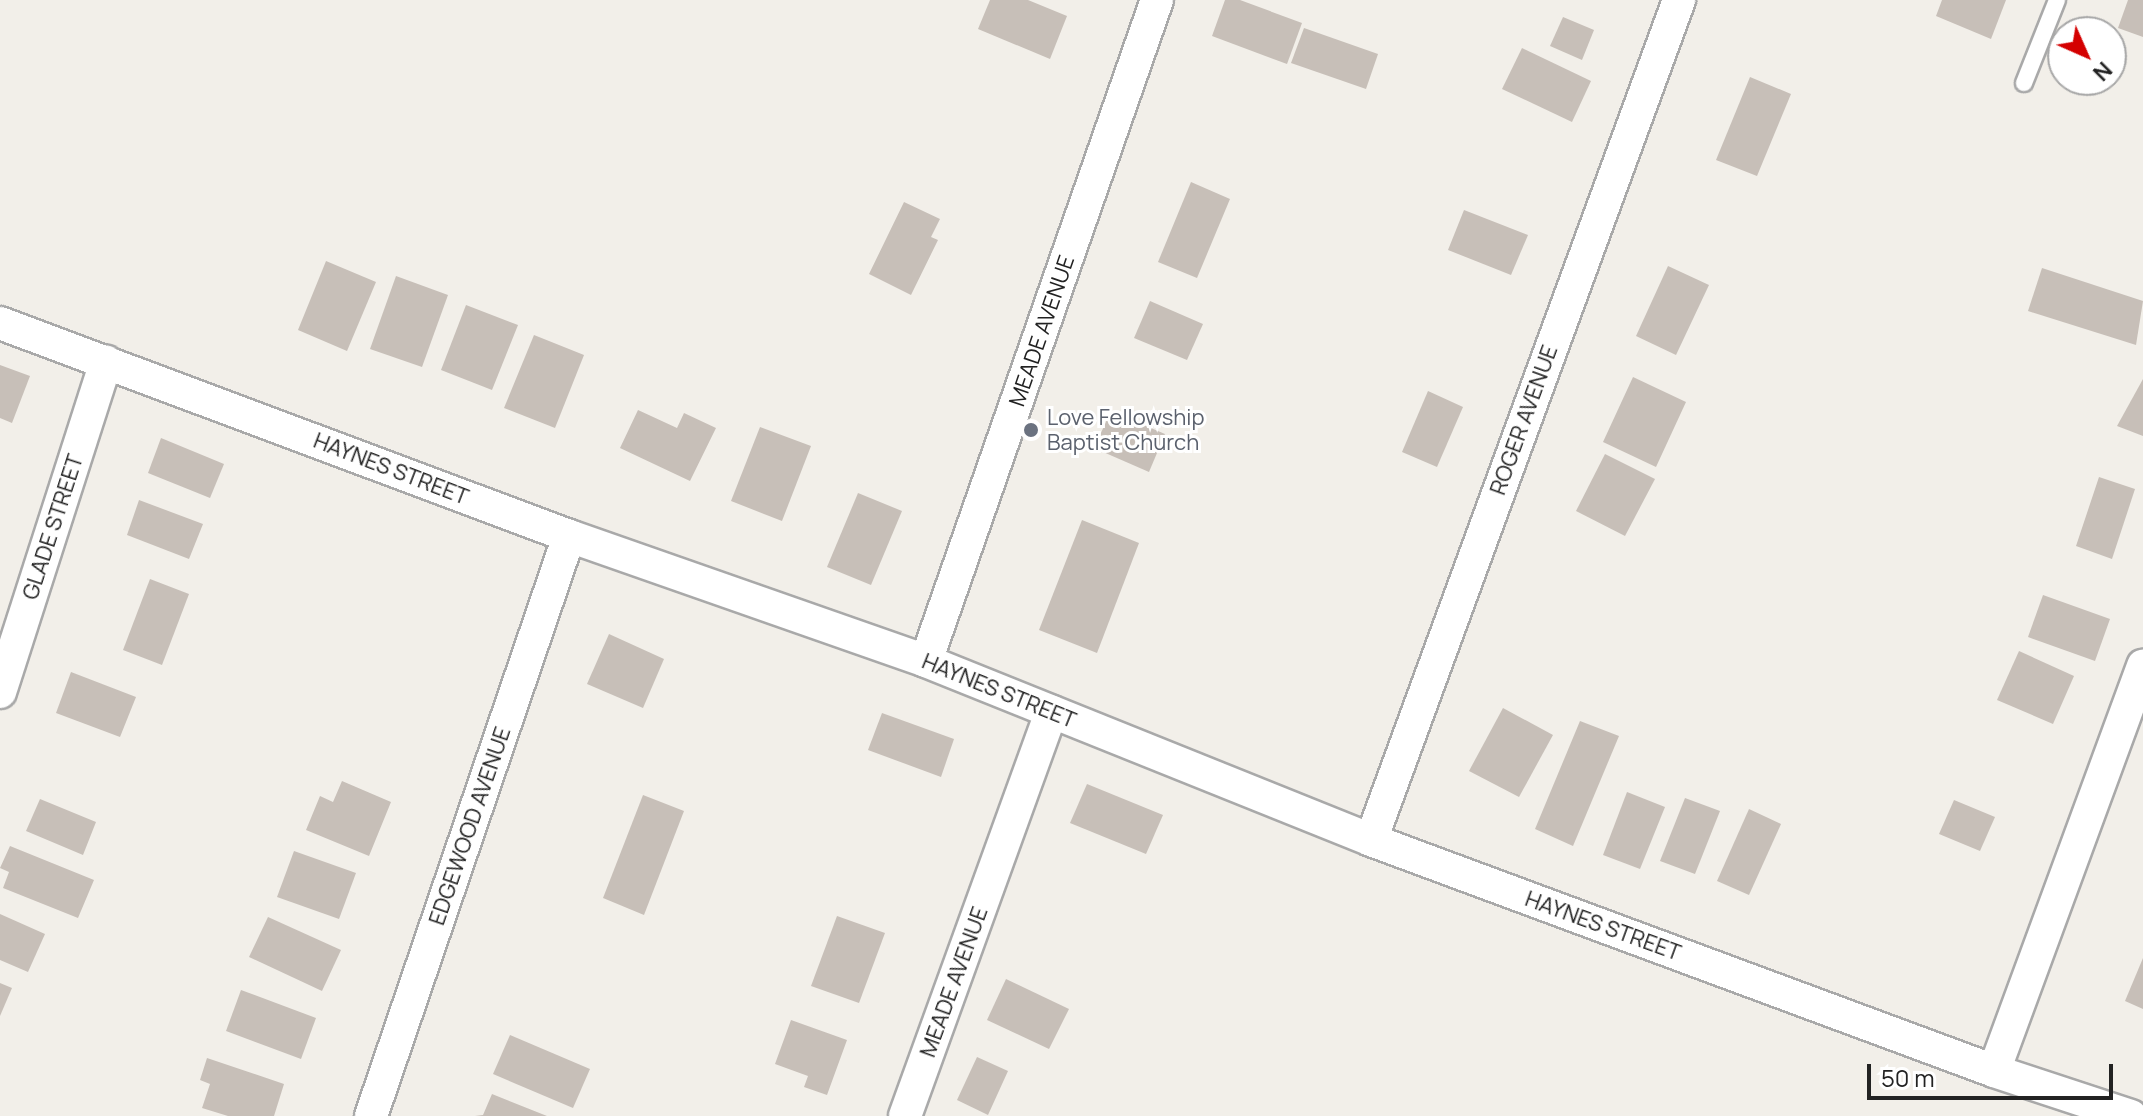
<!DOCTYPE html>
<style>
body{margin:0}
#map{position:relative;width:2143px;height:1116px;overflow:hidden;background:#f2efe9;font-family:Manrope,sans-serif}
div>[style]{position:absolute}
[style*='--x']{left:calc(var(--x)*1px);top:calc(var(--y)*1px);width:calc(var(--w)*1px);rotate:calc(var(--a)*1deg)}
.building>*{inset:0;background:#c7bfb8}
.roads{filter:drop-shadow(2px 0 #a9a9a9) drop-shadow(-2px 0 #a9a9a9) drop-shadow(0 2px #a9a9a9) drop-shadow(0 -2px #a9a9a9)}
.lane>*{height:16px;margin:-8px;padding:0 8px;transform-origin:8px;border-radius:8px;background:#fff}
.street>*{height:32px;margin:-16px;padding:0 16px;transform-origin:16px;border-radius:16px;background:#fff}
.dots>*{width:22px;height:22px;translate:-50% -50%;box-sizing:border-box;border:4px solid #fff;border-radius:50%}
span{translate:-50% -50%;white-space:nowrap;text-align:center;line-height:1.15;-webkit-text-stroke:6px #fff;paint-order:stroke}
.street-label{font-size:22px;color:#222}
.worship-label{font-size:22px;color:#5b616d}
.left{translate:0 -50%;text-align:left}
.north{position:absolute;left:2047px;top:16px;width:80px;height:80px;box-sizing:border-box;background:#fff;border:2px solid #a7a7a7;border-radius:50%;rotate:135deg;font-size:22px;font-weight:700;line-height:32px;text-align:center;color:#222}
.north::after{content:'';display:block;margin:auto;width:28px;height:36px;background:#d40000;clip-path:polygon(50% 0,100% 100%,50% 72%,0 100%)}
.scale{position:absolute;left:1867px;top:1064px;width:246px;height:36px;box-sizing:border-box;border:4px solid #222;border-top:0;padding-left:10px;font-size:24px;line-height:28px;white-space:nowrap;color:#222;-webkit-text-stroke:6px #fff;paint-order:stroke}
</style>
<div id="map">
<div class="building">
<i style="clip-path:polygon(990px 0,1028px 0,1067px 16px,1050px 59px,978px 29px)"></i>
<i style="clip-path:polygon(1225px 0,1240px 0,1302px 23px,1287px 64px,1212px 36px)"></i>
<i style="clip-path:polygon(1942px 0,2006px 0,1991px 39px,1936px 16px)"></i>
<i style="clip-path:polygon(2128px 0,2143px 0,2143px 37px,2118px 28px)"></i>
<i style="clip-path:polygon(1563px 17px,1594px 30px,1582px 60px,1550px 46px)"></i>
<i style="clip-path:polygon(1304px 28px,1378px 54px,1366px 89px,1291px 63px)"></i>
<i style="clip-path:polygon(1522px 48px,1591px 81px,1572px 122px,1502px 89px)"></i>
<i style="clip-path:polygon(1750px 77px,1791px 94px,1757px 176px,1716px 160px)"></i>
<i style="clip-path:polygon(1191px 182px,1230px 199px,1197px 278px,1158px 262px)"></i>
<i style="clip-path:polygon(904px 202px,940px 219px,931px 237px,938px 240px,911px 295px,869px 274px)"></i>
<i style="clip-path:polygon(1464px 210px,1528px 235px,1511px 275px,1448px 250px)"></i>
<i style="clip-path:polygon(326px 261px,376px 282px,347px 351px,298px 330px)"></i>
<i style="clip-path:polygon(1668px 266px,1709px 285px,1676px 355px,1636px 336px)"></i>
<i style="clip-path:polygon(2042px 268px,2143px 301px,2136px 345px,2028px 311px)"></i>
<i style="clip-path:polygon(396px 276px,448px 295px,422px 367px,370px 349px)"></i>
<i style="clip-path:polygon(1150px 301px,1203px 324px,1187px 360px,1134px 338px)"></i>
<i style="clip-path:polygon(466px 305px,518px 325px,492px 390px,441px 370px)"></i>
<i style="clip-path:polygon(534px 335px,584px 355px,555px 428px,504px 408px)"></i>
<i style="clip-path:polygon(0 365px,30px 376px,12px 423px,0 418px)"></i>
<i style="clip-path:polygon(1633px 377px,1686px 402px,1656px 467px,1603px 442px)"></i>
<i style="clip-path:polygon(2143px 379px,2143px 436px,2117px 426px)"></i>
<i style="clip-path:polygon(1428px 391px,1463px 407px,1437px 467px,1402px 452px)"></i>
<i style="clip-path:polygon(638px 410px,677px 428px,684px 413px,716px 428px,690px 481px,620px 448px)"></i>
<i style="clip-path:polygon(1111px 411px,1165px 434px,1149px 472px,1094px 448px)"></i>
<i style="clip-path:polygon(760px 427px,811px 446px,782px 521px,731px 501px)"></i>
<i style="clip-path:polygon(161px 438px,224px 464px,210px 498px,148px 473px)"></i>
<i style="clip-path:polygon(1605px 454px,1655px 479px,1625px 536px,1576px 511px)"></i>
<i style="clip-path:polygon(2099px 477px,2135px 489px,2112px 559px,2076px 546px)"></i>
<i style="clip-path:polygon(858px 493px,902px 511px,871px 585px,827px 567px)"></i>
<i style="clip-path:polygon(139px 500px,203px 524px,189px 559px,127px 535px)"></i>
<i style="clip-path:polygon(1082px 520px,1139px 543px,1097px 653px,1039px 630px)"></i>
<i style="clip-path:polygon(150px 579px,189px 594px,162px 665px,123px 650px)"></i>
<i style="clip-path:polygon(2043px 595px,2110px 619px,2095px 661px,2028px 637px)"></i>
<i style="clip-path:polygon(609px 634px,664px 659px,643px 708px,587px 684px)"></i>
<i style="clip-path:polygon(2019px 651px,2074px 676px,2053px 724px,1997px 700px)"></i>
<i style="clip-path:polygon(71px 672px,136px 697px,120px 737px,56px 713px)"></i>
<i style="clip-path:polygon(1503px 708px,1553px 735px,1519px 797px,1469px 771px)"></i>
<i style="clip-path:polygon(882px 713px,954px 739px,941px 777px,868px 750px)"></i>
<i style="clip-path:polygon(1580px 721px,1619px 736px,1573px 846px,1535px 829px)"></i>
<i style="clip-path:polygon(342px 781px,391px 802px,369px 856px,306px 830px,320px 796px,333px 802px)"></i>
<i style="clip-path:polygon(1087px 784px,1163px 815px,1146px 854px,1070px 823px)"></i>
<i style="clip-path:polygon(1627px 792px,1665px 807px,1640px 869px,1603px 855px)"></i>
<i style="clip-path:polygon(643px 795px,684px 811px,644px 915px,603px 898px)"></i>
<i style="clip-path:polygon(1685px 798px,1720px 811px,1695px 874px,1660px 861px)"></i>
<i style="clip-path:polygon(40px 799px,96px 822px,83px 855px,26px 831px)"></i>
<i style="clip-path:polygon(1954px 800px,1995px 817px,1980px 851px,1939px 834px)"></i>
<i style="clip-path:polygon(1749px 809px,1781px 824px,1749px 895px,1717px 881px)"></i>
<i style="clip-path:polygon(10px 846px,94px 880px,78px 918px,3px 888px,9px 872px,0 868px)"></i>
<i style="clip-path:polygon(294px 851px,356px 873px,339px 919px,277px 897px)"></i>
<i style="clip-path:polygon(0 914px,45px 934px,28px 972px,0 960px)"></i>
<i style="clip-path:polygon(837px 916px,885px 933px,859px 1003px,811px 986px)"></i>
<i style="clip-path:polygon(268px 917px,341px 950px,322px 991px,249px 957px)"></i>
<i style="clip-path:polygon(2143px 958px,2143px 1009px,2125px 1001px)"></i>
<i style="clip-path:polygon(1006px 979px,1069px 1009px,1049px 1049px,987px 1020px)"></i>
<i style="clip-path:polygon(0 983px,12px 988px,0 1016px)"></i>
<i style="clip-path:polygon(241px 990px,316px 1018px,301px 1059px,226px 1031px)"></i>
<i style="clip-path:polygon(791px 1020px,847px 1040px,827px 1095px,804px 1087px,808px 1076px,775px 1064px)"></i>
<i style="clip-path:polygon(510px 1035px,590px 1069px,573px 1108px,493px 1074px)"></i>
<i style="clip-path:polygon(977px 1057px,1008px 1071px,988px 1115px,957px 1100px)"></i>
<i style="clip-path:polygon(207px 1058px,284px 1084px,274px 1116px,228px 1116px,202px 1108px,210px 1084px,200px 1080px)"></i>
<i style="clip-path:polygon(492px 1094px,547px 1116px,475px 1116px,483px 1115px)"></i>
</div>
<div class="roads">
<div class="lane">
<i style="--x:2024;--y:83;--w:89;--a:-68.3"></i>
</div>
<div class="street">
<i style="--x:0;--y:323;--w:608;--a:20.52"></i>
<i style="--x:569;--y:536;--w:378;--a:19.3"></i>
<i style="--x:926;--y:661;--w:480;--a:21.9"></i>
<i style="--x:1371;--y:840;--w:664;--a:20.34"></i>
<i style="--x:1994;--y:1071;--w:144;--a:18.2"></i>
<i style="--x:926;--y:661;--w:700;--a:-70.74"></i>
<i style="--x:0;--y:692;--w:347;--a:-72.2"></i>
<i style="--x:1371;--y:840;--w:895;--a:-69.86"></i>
<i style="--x:1994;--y:1071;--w:432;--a:-69.8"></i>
<i style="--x:371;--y:1116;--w:613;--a:-71.15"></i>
<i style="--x:905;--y:1116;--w:430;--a:-70.1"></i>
</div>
</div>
<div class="dots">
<i style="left:1031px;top:430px;background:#6b7280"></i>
</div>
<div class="street-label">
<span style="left:1042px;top:331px;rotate:-71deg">MEADE AVENUE</span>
<span style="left:1524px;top:420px;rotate:-70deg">ROGER AVENUE</span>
<span style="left:391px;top:469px;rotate:21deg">HAYNES STREET</span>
<span style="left:53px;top:527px;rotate:-72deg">GLADE STREET</span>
<span style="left:999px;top:691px;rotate:22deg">HAYNES STREET</span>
<span style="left:470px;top:826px;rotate:-71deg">EDGEWOOD AVENUE</span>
<span style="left:1603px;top:926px;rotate:20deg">HAYNES STREET</span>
<span style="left:954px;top:982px;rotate:-70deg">MEADE AVENUE</span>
</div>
<div class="worship-label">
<span class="left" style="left:1047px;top:430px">Love Fellowship<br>Baptist Church</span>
</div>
<div class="north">N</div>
<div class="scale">50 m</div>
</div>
